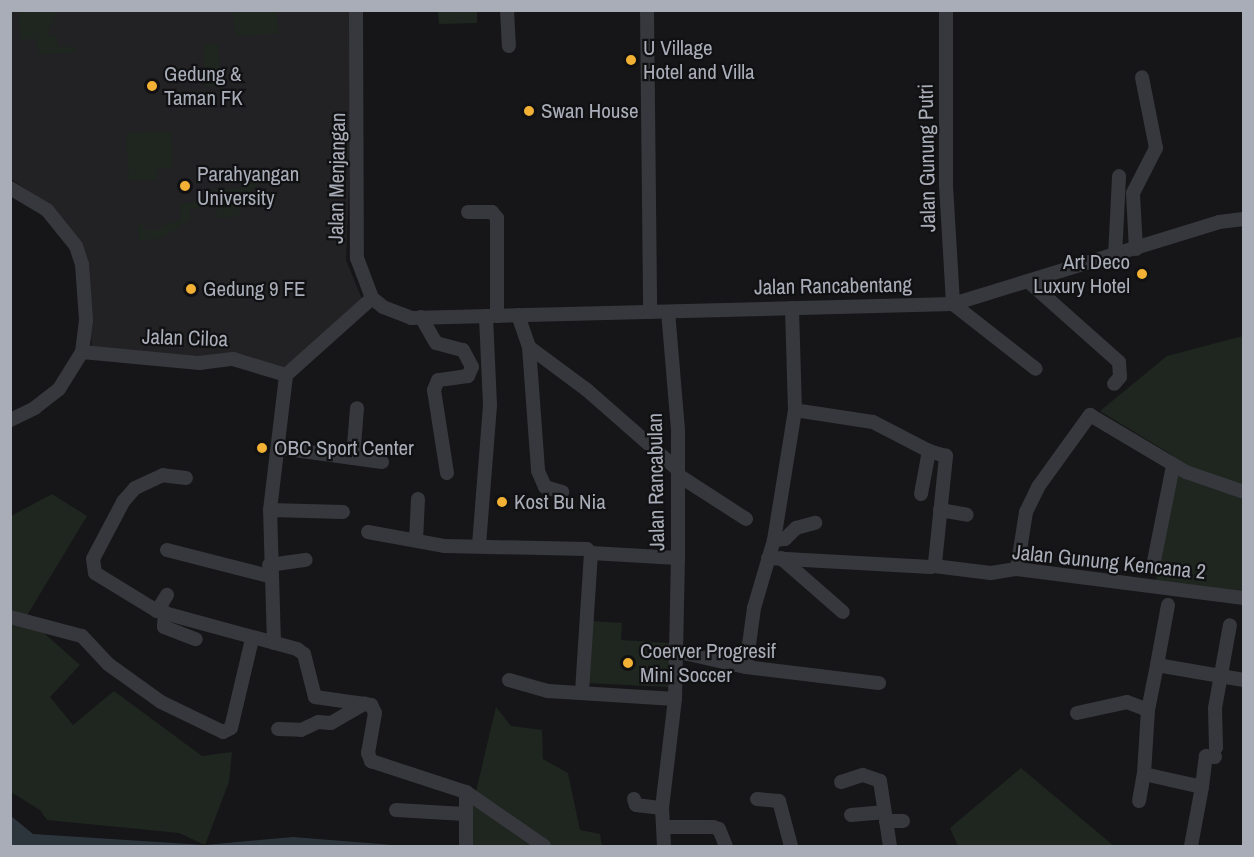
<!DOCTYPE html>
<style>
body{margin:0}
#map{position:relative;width:1254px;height:857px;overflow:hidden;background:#161618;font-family:"Archivo Narrow",sans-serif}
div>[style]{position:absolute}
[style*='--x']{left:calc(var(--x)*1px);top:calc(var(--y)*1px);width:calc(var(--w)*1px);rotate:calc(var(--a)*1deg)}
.built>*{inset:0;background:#222225}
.green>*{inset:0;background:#1e261f}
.water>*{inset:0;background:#2c353c}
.minor>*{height:14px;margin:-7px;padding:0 7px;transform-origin:7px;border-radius:7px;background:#37383d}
.dots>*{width:16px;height:16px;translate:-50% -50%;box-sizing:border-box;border:3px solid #111113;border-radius:50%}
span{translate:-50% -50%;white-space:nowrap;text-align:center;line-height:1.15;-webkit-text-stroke:4.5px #111113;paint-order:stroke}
.poi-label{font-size:21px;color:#a8adb8}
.left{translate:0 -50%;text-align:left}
.right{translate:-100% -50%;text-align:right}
.street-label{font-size:21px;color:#a8adb8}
.frame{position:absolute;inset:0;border:12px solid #a8adb8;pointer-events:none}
</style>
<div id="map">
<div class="built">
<i style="clip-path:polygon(11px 11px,349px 11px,353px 91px,346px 260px,364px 304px,283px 370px,246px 356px,224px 353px,200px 359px,101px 350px,92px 346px,82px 250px,31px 193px,11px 179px)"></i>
</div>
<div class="green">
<i style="clip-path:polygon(18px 11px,57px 11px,48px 34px,57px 36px,58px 47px,75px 47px,75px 53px,39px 54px,36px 39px,21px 39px)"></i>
<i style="clip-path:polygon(233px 11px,277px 11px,278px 34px,235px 36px)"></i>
<i style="clip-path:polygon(438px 11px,477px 11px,477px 23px,439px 24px)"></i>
<i style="clip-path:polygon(218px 43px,221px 86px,205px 87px,203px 44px)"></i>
<i style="clip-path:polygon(171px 131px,173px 168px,157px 169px,158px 180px,129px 181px,126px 133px)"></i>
<i style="clip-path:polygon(257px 180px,258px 184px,241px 203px,239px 216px,217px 218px,216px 205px,189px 209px,190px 219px,178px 228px,159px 239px,139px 240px,138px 225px,144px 225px,145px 230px,161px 230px,161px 226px,181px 220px,180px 204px,210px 199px,211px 190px,243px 188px)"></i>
<i style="clip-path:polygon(1243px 336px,1243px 594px,1156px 581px,1172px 455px,1100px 411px,1167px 356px)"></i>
<i style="clip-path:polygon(52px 494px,87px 516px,26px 617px,80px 665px,50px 697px,73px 725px,114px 691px,202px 756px,232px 752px,229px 782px,205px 845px,179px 833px,47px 820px,40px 810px,11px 792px,11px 516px)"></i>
<i style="clip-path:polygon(589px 621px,622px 623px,621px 640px,670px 643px,668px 687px,585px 683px)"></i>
<i style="clip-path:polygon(496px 707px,511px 726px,542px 730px,543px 759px,568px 773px,580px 830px,600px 834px,602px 846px,463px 846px)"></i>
<i style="clip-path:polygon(1021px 768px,1114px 846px,958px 846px,950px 828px)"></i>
</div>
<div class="water">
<i style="clip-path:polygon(11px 816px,33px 834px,205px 845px,293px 837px,405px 846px,11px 846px)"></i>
</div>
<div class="minor">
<i style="--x:356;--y:10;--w:248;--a:89.8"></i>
<i style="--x:357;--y:258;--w:43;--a:69.4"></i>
<i style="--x:372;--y:298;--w:14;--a:39"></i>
<i style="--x:383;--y:307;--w:30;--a:21"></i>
<i style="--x:411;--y:318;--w:542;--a:-1.48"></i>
<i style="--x:953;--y:304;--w:278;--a:-17.1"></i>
<i style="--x:1219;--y:222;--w:25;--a:-7"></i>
<i style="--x:507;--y:10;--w:36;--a:87"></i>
<i style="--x:647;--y:10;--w:302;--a:89.4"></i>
<i style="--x:946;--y:10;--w:175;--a:90"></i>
<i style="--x:946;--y:185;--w:119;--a:86.6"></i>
<i style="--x:953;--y:304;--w:105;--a:38.1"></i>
<i style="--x:10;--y:188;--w:43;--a:30.7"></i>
<i style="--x:47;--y:210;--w:46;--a:51.1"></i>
<i style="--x:76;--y:246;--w:19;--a:72"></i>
<i style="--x:82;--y:264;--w:56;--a:85.9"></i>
<i style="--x:86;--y:320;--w:32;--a:97"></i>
<i style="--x:82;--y:352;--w:44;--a:121.9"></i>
<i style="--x:59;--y:389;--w:31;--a:142"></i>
<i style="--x:35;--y:408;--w:28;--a:154"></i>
<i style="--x:468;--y:212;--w:24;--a:0"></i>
<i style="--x:492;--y:212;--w:8;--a:50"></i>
<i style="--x:497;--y:218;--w:98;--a:90"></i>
<i style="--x:1136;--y:249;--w:56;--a:-93.1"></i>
<i style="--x:1133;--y:193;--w:51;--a:-62.9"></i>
<i style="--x:1156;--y:148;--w:72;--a:-101.2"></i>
<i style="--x:1115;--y:256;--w:80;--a:-87.1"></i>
<i style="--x:1029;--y:282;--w:120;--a:41.6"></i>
<i style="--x:1119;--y:362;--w:15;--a:86"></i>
<i style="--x:1120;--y:377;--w:9;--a:131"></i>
<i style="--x:518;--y:315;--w:34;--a:71"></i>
<i style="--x:529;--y:347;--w:124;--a:85.8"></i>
<i style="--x:538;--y:471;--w:17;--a:66"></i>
<i style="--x:545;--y:487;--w:18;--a:16"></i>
<i style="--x:421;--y:317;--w:30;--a:60"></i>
<i style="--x:436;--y:343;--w:28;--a:15"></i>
<i style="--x:463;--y:350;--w:19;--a:62"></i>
<i style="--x:472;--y:367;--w:10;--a:114"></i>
<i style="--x:468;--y:376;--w:30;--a:172"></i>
<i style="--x:438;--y:380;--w:11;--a:112"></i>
<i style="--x:434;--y:390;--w:84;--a:81.1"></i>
<i style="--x:529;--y:347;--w:72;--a:36.6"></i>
<i style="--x:587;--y:390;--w:121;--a:41.3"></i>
<i style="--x:82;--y:352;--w:118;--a:5.4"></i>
<i style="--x:199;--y:363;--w:34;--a:-7"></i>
<i style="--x:233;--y:359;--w:55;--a:16.8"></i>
<i style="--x:280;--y:448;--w:103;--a:7.8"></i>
<i style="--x:353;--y:458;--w:50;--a:-85.4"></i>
<i style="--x:678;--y:475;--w:81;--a:32.9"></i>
<i style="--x:186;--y:478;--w:23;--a:-173"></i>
<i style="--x:163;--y:475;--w:31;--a:155"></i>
<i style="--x:135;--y:488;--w:18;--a:131"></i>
<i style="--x:123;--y:502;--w:64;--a:117.8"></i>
<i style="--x:93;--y:559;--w:14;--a:82"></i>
<i style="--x:95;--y:573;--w:73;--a:31.5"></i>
<i style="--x:157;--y:611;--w:145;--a:15.2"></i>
<i style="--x:297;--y:649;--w:9;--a:36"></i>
<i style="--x:304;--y:654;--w:44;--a:75.7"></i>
<i style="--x:315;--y:697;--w:57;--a:8.1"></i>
<i style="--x:371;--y:705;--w:9;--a:63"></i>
<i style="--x:375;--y:713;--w:41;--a:99.9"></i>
<i style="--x:368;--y:753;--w:9;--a:69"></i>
<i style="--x:371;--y:761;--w:100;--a:18.1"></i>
<i style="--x:466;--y:792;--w:54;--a:90"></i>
<i style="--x:921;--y:494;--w:44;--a:-79.5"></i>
<i style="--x:270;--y:510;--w:73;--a:1.6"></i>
<i style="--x:940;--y:510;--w:27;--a:10"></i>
<i style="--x:368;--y:532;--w:77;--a:10.4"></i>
<i style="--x:444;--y:546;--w:143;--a:1.2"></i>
<i style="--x:587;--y:549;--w:6;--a:45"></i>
<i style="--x:591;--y:553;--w:87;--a:3.3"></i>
<i style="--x:416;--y:540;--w:41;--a:-87.2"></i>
<i style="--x:774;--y:540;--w:11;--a:-5"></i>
<i style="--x:785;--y:539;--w:16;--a:-45"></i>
<i style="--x:796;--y:528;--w:20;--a:-15"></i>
<i style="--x:479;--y:545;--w:140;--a:-85.5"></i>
<i style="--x:490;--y:405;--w:89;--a:-92.6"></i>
<i style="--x:167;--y:550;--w:105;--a:14.3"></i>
<i style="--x:768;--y:558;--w:163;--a:3.2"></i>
<i style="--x:931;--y:567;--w:6;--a:-45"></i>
<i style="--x:935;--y:563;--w:108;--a:-84.1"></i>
<i style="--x:946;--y:456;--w:18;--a:-164"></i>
<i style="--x:929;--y:451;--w:63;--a:-152.6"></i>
<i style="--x:873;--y:422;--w:79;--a:-171.3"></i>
<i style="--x:781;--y:558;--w:82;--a:41.1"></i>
<i style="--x:1154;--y:561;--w:97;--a:-78.7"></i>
<i style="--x:269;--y:565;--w:37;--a:-8"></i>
<i style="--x:934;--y:566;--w:57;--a:7"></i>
<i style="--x:991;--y:573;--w:26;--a:-9"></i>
<i style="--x:1017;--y:569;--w:229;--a:7.3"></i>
<i style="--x:1017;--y:569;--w:58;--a:-81"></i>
<i style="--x:1026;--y:512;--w:28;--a:-64"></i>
<i style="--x:1038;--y:487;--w:89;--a:-54.2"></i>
<i style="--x:1090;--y:415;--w:112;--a:30.7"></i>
<i style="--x:1186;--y:472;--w:61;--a:19"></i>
<i style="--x:1168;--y:605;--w:61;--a:100.4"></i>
<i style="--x:1157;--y:665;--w:88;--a:9.8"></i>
<i style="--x:157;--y:611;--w:19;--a:-58"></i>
<i style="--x:165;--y:612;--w:15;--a:94"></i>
<i style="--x:164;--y:627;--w:34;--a:21"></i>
<i style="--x:10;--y:617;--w:74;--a:14.8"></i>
<i style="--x:82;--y:636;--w:38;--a:47"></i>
<i style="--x:108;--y:664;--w:65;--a:35.6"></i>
<i style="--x:161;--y:702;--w:69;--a:25.8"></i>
<i style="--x:223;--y:732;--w:9;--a:-27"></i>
<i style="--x:231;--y:728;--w:91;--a:-76.7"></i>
<i style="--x:274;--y:643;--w:133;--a:-91.7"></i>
<i style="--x:270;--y:510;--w:136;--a:-83.2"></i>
<i style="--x:286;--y:375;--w:115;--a:-41.8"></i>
<i style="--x:675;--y:651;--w:73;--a:12.7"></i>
<i style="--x:746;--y:667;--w:134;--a:6.9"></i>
<i style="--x:1157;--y:665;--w:46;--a:101.3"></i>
<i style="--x:1148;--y:710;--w:64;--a:93.6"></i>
<i style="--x:1144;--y:774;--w:59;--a:12.6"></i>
<i style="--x:1202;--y:787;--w:60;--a:100.6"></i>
<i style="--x:746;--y:667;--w:60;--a:-82.3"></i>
<i style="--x:754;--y:608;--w:71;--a:-73.6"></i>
<i style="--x:774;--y:540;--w:132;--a:-80.8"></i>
<i style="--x:795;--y:410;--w:102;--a:-91.7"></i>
<i style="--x:509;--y:680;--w:41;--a:15.8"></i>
<i style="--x:548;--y:691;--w:127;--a:3.6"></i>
<i style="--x:582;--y:692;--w:139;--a:-86.3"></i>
<i style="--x:1077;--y:713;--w:51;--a:-12.4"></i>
<i style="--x:1127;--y:702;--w:22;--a:21"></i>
<i style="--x:278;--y:729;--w:23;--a:2"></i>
<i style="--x:301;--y:730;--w:19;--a:-25"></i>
<i style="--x:318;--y:722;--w:13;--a:4"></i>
<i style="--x:331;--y:723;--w:39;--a:-30"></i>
<i style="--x:1216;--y:748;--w:40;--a:-91.4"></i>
<i style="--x:1215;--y:708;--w:84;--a:-79.8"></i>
<i style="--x:841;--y:782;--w:23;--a:-18"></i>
<i style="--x:863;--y:775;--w:18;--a:19"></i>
<i style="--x:880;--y:781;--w:66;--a:81.3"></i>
<i style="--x:1202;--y:787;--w:31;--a:-83"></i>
<i style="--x:1206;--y:756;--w:9;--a:6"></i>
<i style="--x:466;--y:792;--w:95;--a:34.7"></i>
<i style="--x:634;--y:799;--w:6;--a:72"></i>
<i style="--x:636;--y:805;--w:26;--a:7"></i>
<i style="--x:757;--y:799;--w:22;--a:5"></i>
<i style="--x:779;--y:801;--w:47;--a:75.1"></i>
<i style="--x:1139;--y:801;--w:27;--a:-80"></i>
<i style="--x:396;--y:810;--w:69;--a:3.3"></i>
<i style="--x:851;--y:815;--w:32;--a:-5"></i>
<i style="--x:886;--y:821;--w:17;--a:0"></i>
<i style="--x:664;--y:827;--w:49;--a:0"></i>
<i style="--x:713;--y:827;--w:6;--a:18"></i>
<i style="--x:719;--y:829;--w:18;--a:68"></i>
<i style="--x:664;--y:846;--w:38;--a:-93"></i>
<i style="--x:662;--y:808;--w:110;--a:-83.2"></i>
<i style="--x:675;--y:699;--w:141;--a:-88.8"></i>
<i style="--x:678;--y:558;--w:128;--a:-90"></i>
<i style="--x:678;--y:430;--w:118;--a:-94.8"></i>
</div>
<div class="dots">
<i style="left:631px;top:60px;background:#f2b134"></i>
<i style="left:152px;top:86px;background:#f2b134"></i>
<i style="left:529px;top:111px;background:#f2b134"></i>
<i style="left:185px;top:186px;background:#f2b134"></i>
<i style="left:1142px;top:274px;background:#f2b134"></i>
<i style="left:191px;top:289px;background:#f2b134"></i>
<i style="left:262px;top:448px;background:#f2b134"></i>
<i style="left:502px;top:502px;background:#f2b134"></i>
<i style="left:628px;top:663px;background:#f2b134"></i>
</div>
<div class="poi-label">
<span class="left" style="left:643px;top:60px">U Village<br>Hotel and Villa</span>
<span class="left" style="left:164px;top:86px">Gedung &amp;<br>Taman FK</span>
<span class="left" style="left:541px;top:111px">Swan House</span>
<span class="left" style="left:197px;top:186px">Parahyangan<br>University</span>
<span class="right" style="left:1130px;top:274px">Art Deco<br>Luxury Hotel</span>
<span class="left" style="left:203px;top:289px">Gedung 9 FE</span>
<span class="left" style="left:274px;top:448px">OBC Sport Center</span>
<span class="left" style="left:514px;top:502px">Kost Bu Nia</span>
<span class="left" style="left:640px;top:663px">Coerver Progresif<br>Mini Soccer</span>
</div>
<div class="street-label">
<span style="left:927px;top:158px;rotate:-91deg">Jalan Gunung Putri</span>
<span style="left:337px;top:178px;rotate:-89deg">Jalan Menjangan</span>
<span style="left:833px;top:286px;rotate:-1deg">Jalan Rancabentang</span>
<span style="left:185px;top:338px;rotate:2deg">Jalan Ciloa</span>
<span style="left:656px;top:482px;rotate:-91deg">Jalan Rancabulan</span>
<span style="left:1109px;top:562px;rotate:6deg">Jalan Gunung Kencana 2</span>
</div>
<div class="frame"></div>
</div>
